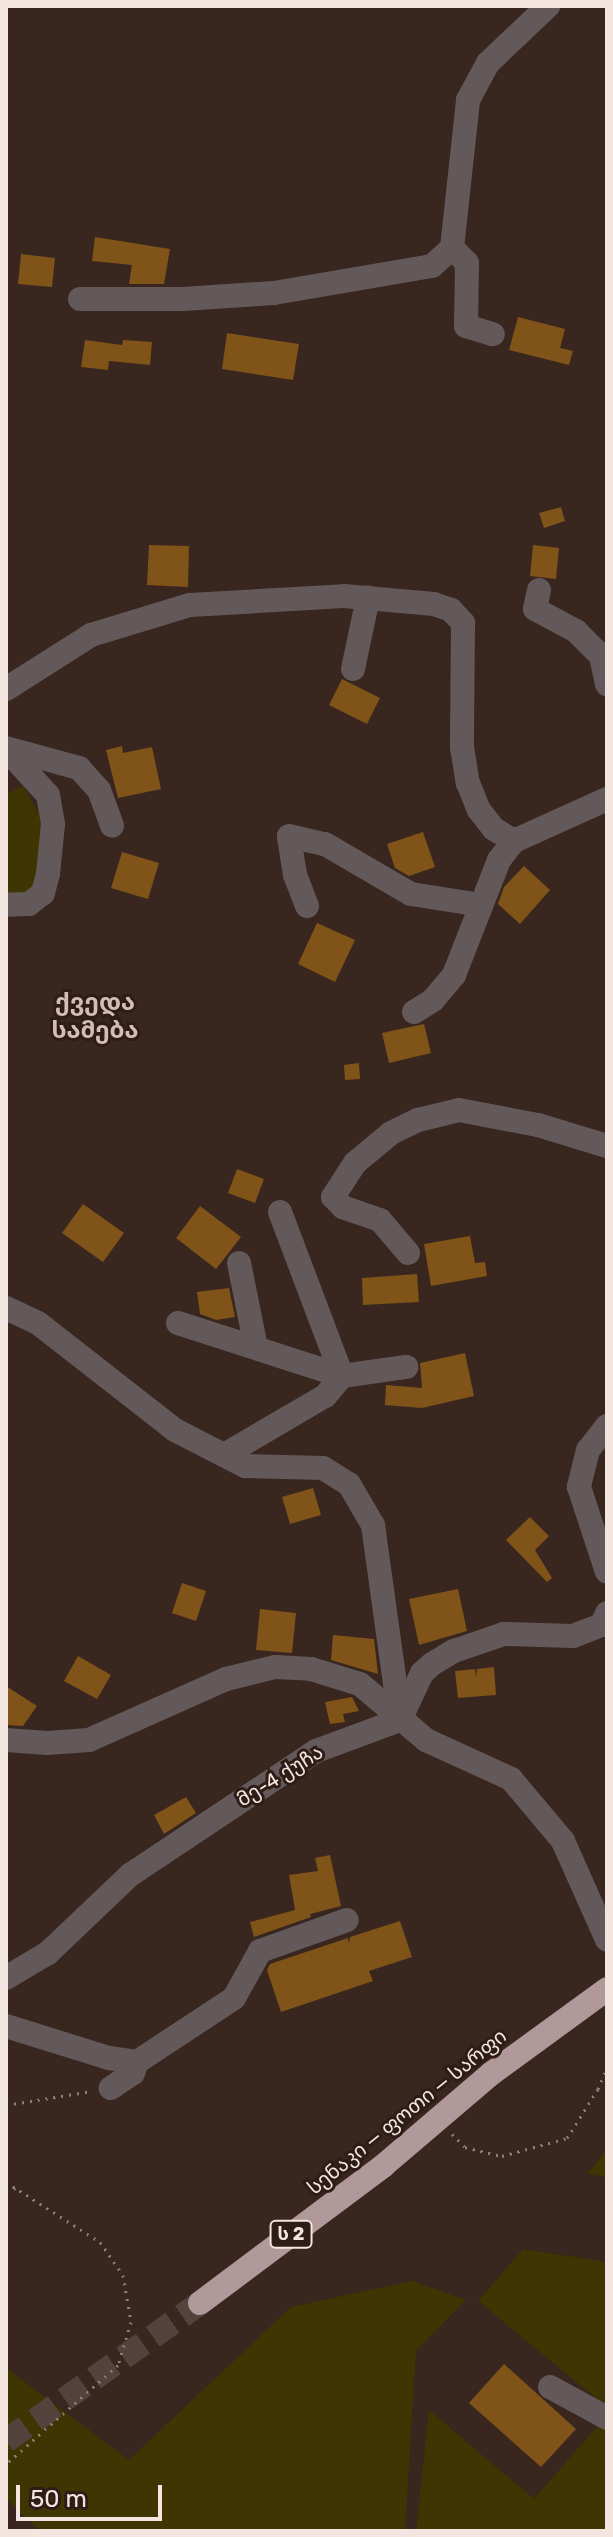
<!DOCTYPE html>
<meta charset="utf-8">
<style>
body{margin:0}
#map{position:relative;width:613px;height:2537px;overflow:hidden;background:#38261f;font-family:Rubik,"Noto Sans Georgian",sans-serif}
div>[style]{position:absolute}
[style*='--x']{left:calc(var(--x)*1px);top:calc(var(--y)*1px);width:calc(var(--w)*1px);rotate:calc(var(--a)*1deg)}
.green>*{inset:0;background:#3f3502}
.building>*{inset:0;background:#805318}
.highway-tunnel>*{height:24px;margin-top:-12px;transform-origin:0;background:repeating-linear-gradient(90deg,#54433c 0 24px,transparent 0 36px)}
.path>*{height:3px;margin-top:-1.5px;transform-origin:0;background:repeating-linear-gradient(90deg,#8e7e78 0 2px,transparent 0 8px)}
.minor>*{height:24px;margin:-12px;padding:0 12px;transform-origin:12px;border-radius:12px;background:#63595a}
.highway>*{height:24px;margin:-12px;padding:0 12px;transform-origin:12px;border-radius:12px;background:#b1989a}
span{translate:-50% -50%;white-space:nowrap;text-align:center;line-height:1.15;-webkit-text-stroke:6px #2e1c16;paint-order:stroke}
.shield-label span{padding:2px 6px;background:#2e1c16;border:2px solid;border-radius:6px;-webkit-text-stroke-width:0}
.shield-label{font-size:18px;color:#f3e6e1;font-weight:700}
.street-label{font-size:20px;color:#f3e6e1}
.quarter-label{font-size:24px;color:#d4bcb3;font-weight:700}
.frame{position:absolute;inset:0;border:8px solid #f3e6e1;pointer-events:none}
.scale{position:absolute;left:16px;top:2485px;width:146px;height:36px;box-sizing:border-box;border:4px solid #f3e6e1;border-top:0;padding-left:10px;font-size:24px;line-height:28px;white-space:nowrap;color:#f3e6e1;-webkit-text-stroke:6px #2e1c16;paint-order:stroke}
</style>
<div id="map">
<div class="green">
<i style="clip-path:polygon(23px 785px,43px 822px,44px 882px,6px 903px,6px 795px)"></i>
<i style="clip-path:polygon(607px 2150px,607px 2177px,587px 2174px)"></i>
<i style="clip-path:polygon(523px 2249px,607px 2262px,607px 2407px,478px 2301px)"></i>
<i style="clip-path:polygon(412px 2281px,466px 2300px,416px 2351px,405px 2531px,39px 2531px,6px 2498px,6px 2368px,129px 2460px,291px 2307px)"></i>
<i style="clip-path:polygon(429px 2410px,534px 2499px,607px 2415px,607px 2531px,416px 2531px)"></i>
</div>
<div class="building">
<i style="clip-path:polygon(95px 237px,170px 249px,164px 284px,129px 284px,132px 265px,92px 261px)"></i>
<i style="clip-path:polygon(21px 254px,55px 258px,52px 287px,18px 284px)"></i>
<i style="clip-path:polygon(518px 317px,565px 329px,560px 348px,573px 351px,569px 365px,509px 350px)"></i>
<i style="clip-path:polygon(227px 333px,299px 344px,293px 380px,222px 369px)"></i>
<i style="clip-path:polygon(85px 340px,122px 345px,123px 340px,152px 342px,150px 365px,109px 361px,108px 370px,81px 367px)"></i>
<i style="clip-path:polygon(561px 507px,565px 521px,544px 528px,539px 513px)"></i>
<i style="clip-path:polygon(149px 545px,189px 546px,188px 587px,147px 585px)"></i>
<i style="clip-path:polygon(533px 545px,559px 548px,556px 579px,530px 576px)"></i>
<i style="clip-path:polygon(342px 679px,380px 698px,367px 724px,329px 705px)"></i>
<i style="clip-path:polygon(122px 746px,123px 753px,152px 747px,161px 789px,118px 798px,106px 750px)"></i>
<i style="clip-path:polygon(423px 832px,435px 867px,409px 876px,395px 868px,387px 844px)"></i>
<i style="clip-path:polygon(122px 852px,159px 863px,148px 899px,111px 888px)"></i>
<i style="clip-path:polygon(524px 866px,550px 890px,520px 924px,498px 904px,504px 887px)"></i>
<i style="clip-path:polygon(317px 923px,355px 940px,335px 982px,298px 964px)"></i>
<i style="clip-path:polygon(424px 1024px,431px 1053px,389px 1063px,382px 1033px)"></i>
<i style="clip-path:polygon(359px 1063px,360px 1079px,345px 1080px,344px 1065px)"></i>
<i style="clip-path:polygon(237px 1169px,264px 1179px,255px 1203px,228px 1193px)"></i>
<i style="clip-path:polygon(83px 1204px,124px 1233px,103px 1262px,62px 1233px)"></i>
<i style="clip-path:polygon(200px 1206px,241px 1237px,216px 1269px,176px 1238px)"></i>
<i style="clip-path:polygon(470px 1236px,475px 1263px,485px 1262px,487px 1276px,431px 1286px,424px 1244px)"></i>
<i style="clip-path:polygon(417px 1274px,419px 1302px,363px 1305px,362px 1278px)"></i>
<i style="clip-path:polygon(229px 1288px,235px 1317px,216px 1320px,200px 1314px,197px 1292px)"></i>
<i style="clip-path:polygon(465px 1353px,474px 1396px,422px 1408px,385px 1405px,386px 1385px,422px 1388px,420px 1363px)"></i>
<i style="clip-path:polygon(313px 1488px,321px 1515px,290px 1524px,282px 1497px)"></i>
<i style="clip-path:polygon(530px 1517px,549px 1536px,535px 1550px,552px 1578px,547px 1582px,506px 1540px)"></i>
<i style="clip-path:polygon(182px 1583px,206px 1591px,196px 1621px,172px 1613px)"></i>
<i style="clip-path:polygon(458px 1589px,467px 1631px,419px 1645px,409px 1599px)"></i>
<i style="clip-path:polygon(260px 1609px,296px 1613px,292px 1653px,256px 1650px)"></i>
<i style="clip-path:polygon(333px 1635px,374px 1639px,378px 1674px,331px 1660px)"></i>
<i style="clip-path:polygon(78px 1656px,111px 1675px,97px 1699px,64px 1681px)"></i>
<i style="clip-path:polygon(494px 1667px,496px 1695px,458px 1698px,455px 1671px,475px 1669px,476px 1677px,477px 1669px)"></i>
<i style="clip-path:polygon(6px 1686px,37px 1706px,23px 1726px,6px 1725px)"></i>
<i style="clip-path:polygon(352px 1697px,359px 1711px,343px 1714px,345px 1722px,330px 1724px,325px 1702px)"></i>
<i style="clip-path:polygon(186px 1797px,196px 1813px,164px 1834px,154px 1815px)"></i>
<i style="clip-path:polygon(330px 1855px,341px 1906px,310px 1914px,311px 1917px,254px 1937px,250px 1922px,295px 1910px,289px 1875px,318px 1871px,315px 1858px)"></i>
<i style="clip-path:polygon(400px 1921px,412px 1957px,369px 1971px,373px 1981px,281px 2012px,267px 1970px,270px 1964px,348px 1938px,349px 1944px,350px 1937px)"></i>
<i style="clip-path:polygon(504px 2364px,576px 2429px,541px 2467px,469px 2403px)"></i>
</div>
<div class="highway-tunnel">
<i style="--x:6;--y:2441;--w:238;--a:-35.4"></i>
</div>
<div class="path">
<i style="--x:6;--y:2105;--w:87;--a:-9.2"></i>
<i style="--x:452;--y:2134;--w:18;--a:45"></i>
<i style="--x:465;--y:2147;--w:38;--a:14"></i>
<i style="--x:502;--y:2156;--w:67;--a:-15.5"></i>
<i style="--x:567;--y:2138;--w:58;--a:-57.7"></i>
<i style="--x:598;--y:2089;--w:23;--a:-67"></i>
<i style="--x:6;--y:2182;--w:112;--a:32.6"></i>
<i style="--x:100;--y:2242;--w:40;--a:55.1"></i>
<i style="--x:123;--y:2275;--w:48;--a:80.3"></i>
<i style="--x:131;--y:2322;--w:45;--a:106.8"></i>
<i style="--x:118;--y:2365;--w:149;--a:138.5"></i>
<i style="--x:6;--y:2191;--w:10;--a:-17"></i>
</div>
<div class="minor">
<i style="--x:452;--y:248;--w:21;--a:45"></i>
<i style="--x:467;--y:263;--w:63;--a:90.9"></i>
<i style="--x:466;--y:326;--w:28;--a:17"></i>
<i style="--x:80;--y:299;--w:103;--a:0"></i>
<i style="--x:183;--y:299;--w:91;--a:-3.8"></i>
<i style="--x:274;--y:293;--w:160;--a:-9.7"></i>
<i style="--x:432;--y:266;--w:27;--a:-42"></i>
<i style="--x:452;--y:248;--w:149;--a:-83.8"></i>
<i style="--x:468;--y:100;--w:42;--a:-61.6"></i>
<i style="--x:488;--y:63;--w:83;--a:-43.5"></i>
<i style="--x:539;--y:590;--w:19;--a:102"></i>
<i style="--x:535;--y:609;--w:47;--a:28.2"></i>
<i style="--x:576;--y:631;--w:35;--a:45"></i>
<i style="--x:601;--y:656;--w:29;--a:78"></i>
<i style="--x:353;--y:669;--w:73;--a:-78.1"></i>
<i style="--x:6;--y:689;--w:101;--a:-32.4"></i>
<i style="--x:91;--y:635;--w:103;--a:-16.9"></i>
<i style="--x:190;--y:605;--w:154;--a:-3.3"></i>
<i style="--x:344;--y:596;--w:90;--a:5.1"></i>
<i style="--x:434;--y:604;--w:18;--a:19"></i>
<i style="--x:451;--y:610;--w:18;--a:47"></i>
<i style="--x:463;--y:623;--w:124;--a:90.5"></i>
<i style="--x:462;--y:747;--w:36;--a:81"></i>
<i style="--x:468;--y:783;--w:29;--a:68"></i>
<i style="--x:479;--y:810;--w:24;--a:52"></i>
<i style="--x:494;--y:829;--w:23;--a:31"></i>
<i style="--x:6;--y:748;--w:76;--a:15.3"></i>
<i style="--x:79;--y:768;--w:30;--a:48"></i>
<i style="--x:99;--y:790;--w:38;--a:70"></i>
<i style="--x:6;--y:749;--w:62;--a:47.6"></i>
<i style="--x:48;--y:795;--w:29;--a:80"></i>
<i style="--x:53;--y:824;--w:50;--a:95.7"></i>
<i style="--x:48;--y:874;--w:20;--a:105"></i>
<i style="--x:43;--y:893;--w:18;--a:142"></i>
<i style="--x:29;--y:904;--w:23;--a:178"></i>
<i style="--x:307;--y:906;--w:33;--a:-111"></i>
<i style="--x:295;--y:875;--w:39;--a:-99"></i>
<i style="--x:289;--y:836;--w:37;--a:13"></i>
<i style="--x:325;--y:844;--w:99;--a:30.2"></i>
<i style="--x:411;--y:894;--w:71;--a:8.9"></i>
<i style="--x:414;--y:1012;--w:22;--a:-32"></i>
<i style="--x:433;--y:1000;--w:33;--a:-50"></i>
<i style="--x:454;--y:975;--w:123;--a:-68.6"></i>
<i style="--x:499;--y:860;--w:24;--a:-52"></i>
<i style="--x:514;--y:841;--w:102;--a:-24.3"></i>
<i style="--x:280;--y:1212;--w:175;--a:69.3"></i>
<i style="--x:342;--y:1376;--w:65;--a:-8"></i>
<i style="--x:408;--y:1253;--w:43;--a:-130.3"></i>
<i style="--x:380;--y:1220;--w:39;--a:-161"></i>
<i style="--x:343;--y:1207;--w:14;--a:-135"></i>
<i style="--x:333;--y:1197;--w:40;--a:-57.1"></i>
<i style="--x:355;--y:1163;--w:47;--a:-39.8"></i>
<i style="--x:391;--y:1133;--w:30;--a:-26"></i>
<i style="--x:418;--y:1120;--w:42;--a:-13.7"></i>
<i style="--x:459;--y:1110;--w:80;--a:10.8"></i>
<i style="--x:538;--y:1125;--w:72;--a:16.9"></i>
<i style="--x:239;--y:1263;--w:86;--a:78.6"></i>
<i style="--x:6;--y:1308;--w:35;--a:25"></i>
<i style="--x:38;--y:1323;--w:174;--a:38"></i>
<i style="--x:175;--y:1430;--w:79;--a:27.2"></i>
<i style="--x:245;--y:1466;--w:78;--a:1.5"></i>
<i style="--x:323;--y:1468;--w:31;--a:32"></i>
<i style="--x:349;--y:1484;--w:48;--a:59.7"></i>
<i style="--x:373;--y:1525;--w:197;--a:82.1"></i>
<i style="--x:178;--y:1323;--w:172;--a:17.9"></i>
<i style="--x:342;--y:1376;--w:26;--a:130"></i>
<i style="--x:325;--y:1396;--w:117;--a:149.7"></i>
<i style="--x:607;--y:1426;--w:31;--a:128"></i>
<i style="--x:588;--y:1450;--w:38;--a:104"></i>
<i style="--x:579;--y:1487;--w:89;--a:71.8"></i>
<i style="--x:6;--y:1740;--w:41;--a:4.2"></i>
<i style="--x:47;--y:1743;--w:42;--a:-4.1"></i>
<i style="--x:89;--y:1740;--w:150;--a:-24"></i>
<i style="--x:226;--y:1679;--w:50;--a:-13.8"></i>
<i style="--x:275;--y:1667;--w:36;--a:3"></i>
<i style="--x:311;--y:1669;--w:51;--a:17"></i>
<i style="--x:360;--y:1684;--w:87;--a:40.3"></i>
<i style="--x:426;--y:1740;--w:94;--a:24.6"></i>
<i style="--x:511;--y:1779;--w:81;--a:50"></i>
<i style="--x:563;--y:1841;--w:108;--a:66"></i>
<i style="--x:6;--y:1978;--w:49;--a:-30.8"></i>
<i style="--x:48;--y:1953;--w:113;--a:-43.6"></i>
<i style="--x:130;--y:1875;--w:224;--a:-33.7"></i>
<i style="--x:316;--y:1751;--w:90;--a:-20.3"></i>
<i style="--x:400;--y:1720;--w:52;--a:-64.9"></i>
<i style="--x:422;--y:1673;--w:13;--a:-42"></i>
<i style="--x:432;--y:1664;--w:26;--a:-31"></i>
<i style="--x:454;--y:1651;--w:53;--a:-18.8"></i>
<i style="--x:504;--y:1634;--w:69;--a:1.7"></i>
<i style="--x:573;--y:1636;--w:31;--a:-21"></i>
<i style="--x:602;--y:1625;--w:13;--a:-67"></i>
<i style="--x:6;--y:2026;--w:108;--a:17.3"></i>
<i style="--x:109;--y:2058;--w:28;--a:8"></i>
<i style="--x:137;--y:2062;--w:12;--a:110"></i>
<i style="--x:133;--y:2073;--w:27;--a:146"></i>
<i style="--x:137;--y:2062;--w:116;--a:-33.4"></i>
<i style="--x:234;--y:1998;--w:54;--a:-61"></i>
<i style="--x:260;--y:1951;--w:92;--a:-19.6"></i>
<i style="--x:550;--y:2387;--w:65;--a:28.5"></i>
</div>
<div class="highway">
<i style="--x:200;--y:2303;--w:229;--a:-36.8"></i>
<i style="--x:383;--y:2166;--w:143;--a:-40.5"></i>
<i style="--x:492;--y:2073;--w:142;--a:-36.1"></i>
</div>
<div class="shield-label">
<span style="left:291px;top:2234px">ს 2</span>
</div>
<div class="street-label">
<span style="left:280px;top:1776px;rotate:-32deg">მე-4 ქუჩა</span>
<span style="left:407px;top:2112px;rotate:-39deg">სენაკი — ფოთი — სარფი</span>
</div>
<div class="quarter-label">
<span style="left:95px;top:1017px">ქვედა<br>სამება</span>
</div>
<div class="frame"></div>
<div class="scale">50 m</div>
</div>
